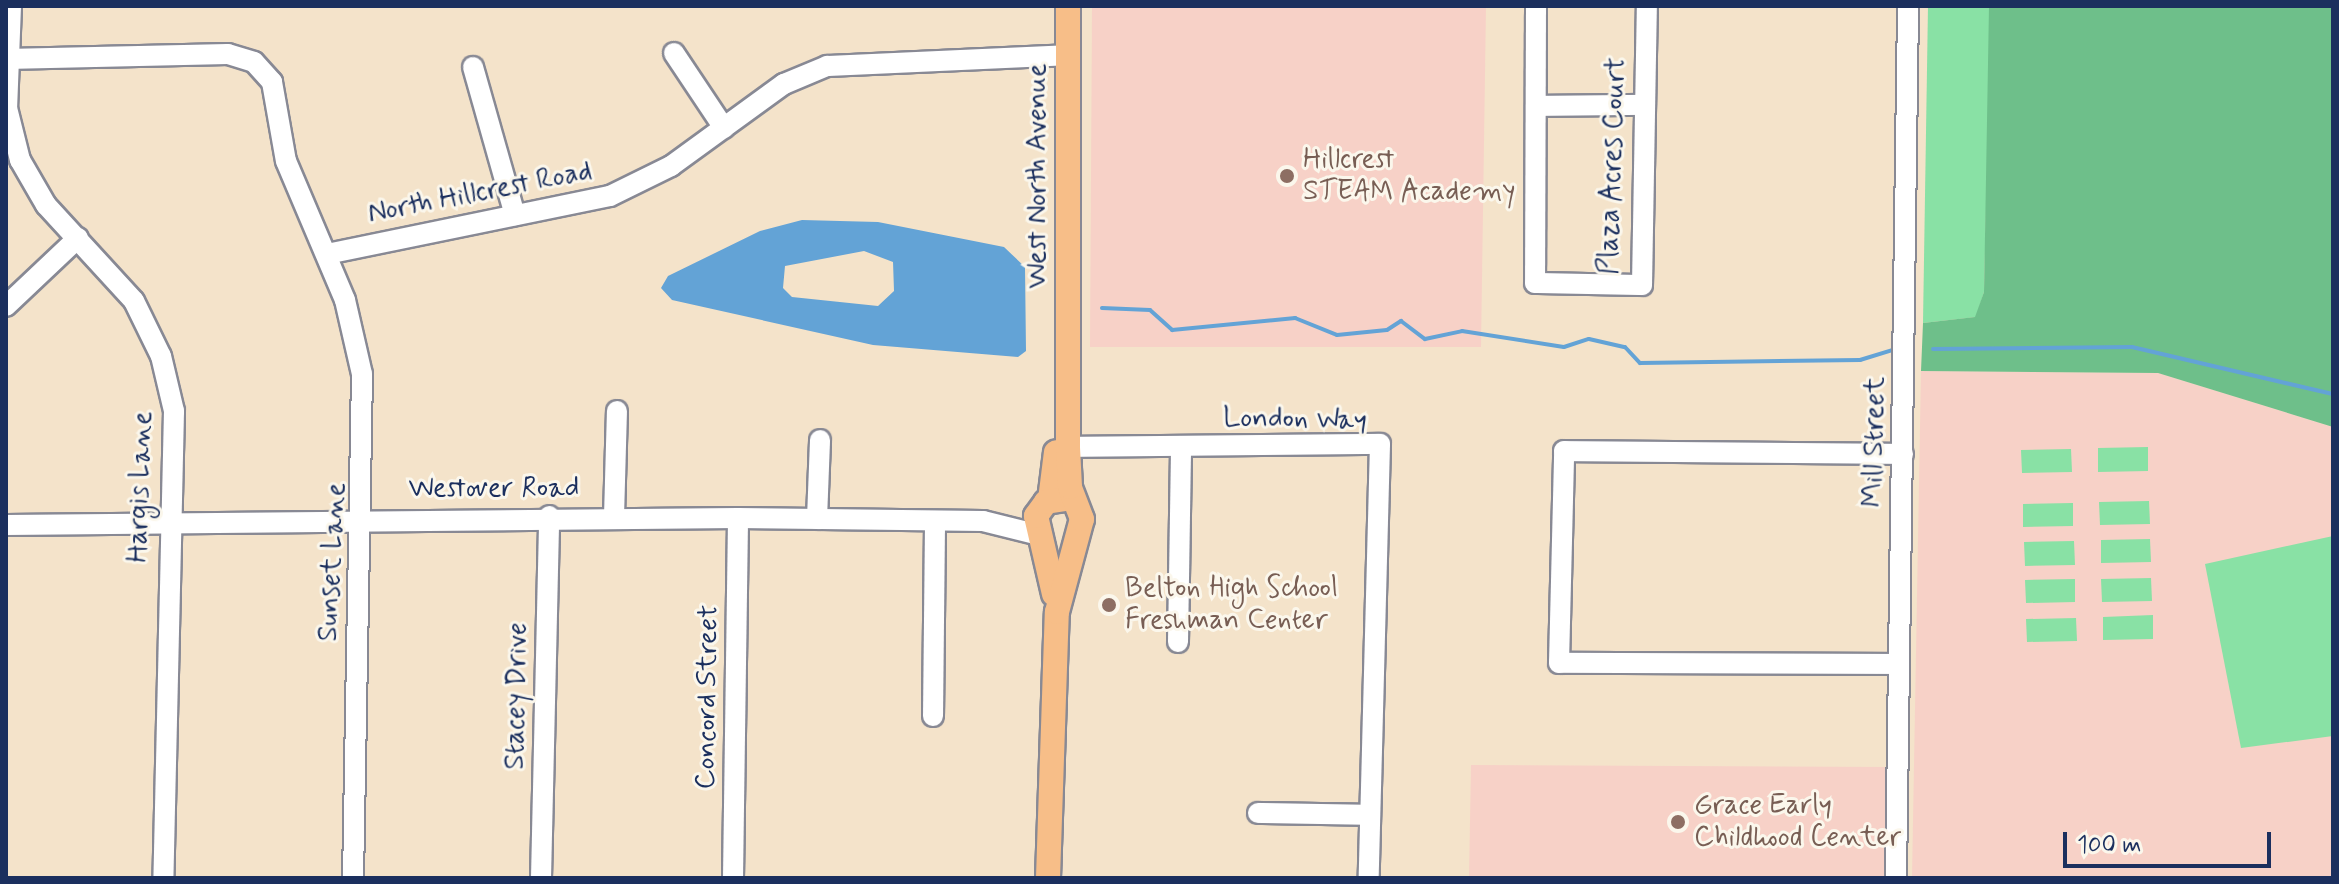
<!DOCTYPE html>
<style>
body{margin:0}
#map{position:relative;width:2339px;height:884px;overflow:hidden;background:#f4e3ca;font-family:Mynerve,sans-serif}
div>[style]{position:absolute}
[style*='--x']{left:calc(var(--x)*1px);top:calc(var(--y)*1px);width:calc(var(--w)*1px);rotate:calc(var(--a)*1deg)}
.built>*{inset:0;background:#f7d1c7}
.green>*{inset:0;background:#89e1a5}
.forest>*{inset:0;background:#6ebf8a}
.water>*{inset:0;background:#63a3d6}
.stream>*{height:4px;margin:-2px;padding:0 2px;transform-origin:2px;border-radius:2px;background:#63a3d6}
.roads{filter:drop-shadow(2px 0 #888994) drop-shadow(-2px 0 #888994) drop-shadow(0 2px #888994) drop-shadow(0 -2px #888994)}
.minor>*{height:20px;margin:-10px;padding:0 10px;transform-origin:10px;border-radius:10px;background:#fff}
.major>*{height:24px;margin:-12px;padding:0 12px;transform-origin:12px;border-radius:12px;background:#f7be88}
.dots>*{width:22px;height:22px;translate:-50% -50%;box-sizing:border-box;border:4px solid #fbf7ec;border-radius:50%}
span{translate:-50% -50%;white-space:nowrap;text-align:center;line-height:1.15;-webkit-text-stroke:6px #fbf7ec;paint-order:stroke}
.education-label{font-size:28px;color:#785e54}
.left{translate:0 -50%;text-align:left}
.street-label{font-size:28px;color:#1b2f5e}
.frame{position:absolute;inset:0;border:8px solid #1b2f5e;pointer-events:none}
.scale{position:absolute;left:2063px;top:832px;width:208px;height:36px;box-sizing:border-box;border:4px solid #1b2f5e;border-top:0;padding-left:10px;font-size:24px;line-height:28px;white-space:nowrap;color:#1b2f5e;-webkit-text-stroke:6px #fbf7ec;paint-order:stroke}
</style>
<div id="map">
<div class="built">
<i style="clip-path:polygon(1092px 6px,1486px 6px,1481px 347px,1090px 347px)"></i>
<i style="clip-path:polygon(1921px 371px,2158px 373px,2333px 427px,2333px 878px,1912px 878px)"></i>
<i style="clip-path:polygon(1471px 765px,1887px 767px,1885px 878px,1469px 878px)"></i>
</div>
<div class="green">
<i style="clip-path:polygon(1928px 6px,1989px 6px,1990px 45px,1984px 292px,1976px 317px,1923px 323px)"></i>
<i style="clip-path:polygon(2148px 447px,2148px 471px,2098px 472px,2098px 448px)"></i>
<i style="clip-path:polygon(2071px 449px,2072px 472px,2022px 473px,2021px 450px)"></i>
<i style="clip-path:polygon(2149px 501px,2150px 524px,2100px 525px,2099px 502px)"></i>
<i style="clip-path:polygon(2073px 503px,2073px 526px,2023px 527px,2023px 504px)"></i>
<i style="clip-path:polygon(2333px 536px,2333px 736px,2241px 748px,2205px 564px)"></i>
<i style="clip-path:polygon(2150px 539px,2151px 562px,2101px 563px,2101px 540px)"></i>
<i style="clip-path:polygon(2074px 541px,2075px 565px,2025px 566px,2024px 542px)"></i>
<i style="clip-path:polygon(2151px 578px,2152px 601px,2102px 602px,2101px 579px)"></i>
<i style="clip-path:polygon(2075px 579px,2075px 602px,2026px 603px,2025px 580px)"></i>
<i style="clip-path:polygon(2153px 615px,2153px 639px,2103px 640px,2103px 617px)"></i>
<i style="clip-path:polygon(2076px 618px,2077px 641px,2027px 642px,2026px 619px)"></i>
</div>
<div class="forest">
<i style="clip-path:polygon(1989px 6px,2333px 6px,2333px 427px,2158px 373px,1921px 371px,1923px 323px,1975px 317px,1984px 292px)"></i>
</div>
<div class="water">
<i style="clip-path:polygon(evenodd,802px 220px,878px 222px,1004px 247px,1025px 267px,1026px 351px,1018px 357px,873px 345px,672px 300px,661px 288px,668px 276px,760px 231px,802px 220px,864px 251px,893px 262px,894px 291px,878px 306px,792px 297px,783px 288px,785px 266px,864px 251px)"></i>
</div>
<div class="stream">
<i style="--x:1102;--y:308;--w:48;--a:2.4"></i>
<i style="--x:1150;--y:310;--w:30;--a:42"></i>
<i style="--x:1172;--y:330;--w:124;--a:-5.6"></i>
<i style="--x:1295;--y:318;--w:45;--a:22"></i>
<i style="--x:1337;--y:335;--w:50;--a:-5.7"></i>
<i style="--x:1387;--y:330;--w:17;--a:-33"></i>
<i style="--x:1401;--y:321;--w:30;--a:37"></i>
<i style="--x:1425;--y:339;--w:38;--a:-12"></i>
<i style="--x:1462;--y:331;--w:103;--a:8.9"></i>
<i style="--x:1564;--y:347;--w:26;--a:-18"></i>
<i style="--x:1589;--y:339;--w:37;--a:13"></i>
<i style="--x:1625;--y:347;--w:22;--a:47"></i>
<i style="--x:1640;--y:363;--w:220;--a:-0.8"></i>
<i style="--x:1860;--y:360;--w:37;--a:-17"></i>
<i style="--x:1933;--y:349;--w:199;--a:-0.6"></i>
<i style="--x:2132;--y:347;--w:206;--a:13.2"></i>
</div>
<div class="roads">
<div class="minor">
<i style="--x:11;--y:6;--w:102;--a:92.2"></i>
<i style="--x:7;--y:108;--w:54;--a:76"></i>
<i style="--x:20;--y:160;--w:52;--a:60"></i>
<i style="--x:46;--y:205;--w:130;--a:47.5"></i>
<i style="--x:134;--y:301;--w:61;--a:63.9"></i>
<i style="--x:161;--y:356;--w:57;--a:76.7"></i>
<i style="--x:174;--y:411;--w:467;--a:91.3"></i>
<i style="--x:1536;--y:6;--w:277;--a:90.2"></i>
<i style="--x:1535;--y:283;--w:107;--a:1.1"></i>
<i style="--x:1642;--y:285;--w:279;--a:-89"></i>
<i style="--x:674;--y:53;--w:90;--a:56.3"></i>
<i style="--x:6;--y:59;--w:222;--a:-1.3"></i>
<i style="--x:228;--y:54;--w:27;--a:17"></i>
<i style="--x:254;--y:62;--w:27;--a:48"></i>
<i style="--x:272;--y:82;--w:80;--a:80"></i>
<i style="--x:286;--y:161;--w:151;--a:67"></i>
<i style="--x:345;--y:300;--w:76;--a:77.1"></i>
<i style="--x:362;--y:374;--w:504;--a:91.02"></i>
<i style="--x:473;--y:67;--w:154;--a:74.2"></i>
<i style="--x:1538;--y:106;--w:104;--a:-0.6"></i>
<i style="--x:327;--y:254;--w:289;--a:-11.6"></i>
<i style="--x:610;--y:196;--w:68;--a:-26.2"></i>
<i style="--x:671;--y:166;--w:140;--a:-36"></i>
<i style="--x:784;--y:84;--w:47;--a:-22.7"></i>
<i style="--x:827;--y:66;--w:240;--a:-2.6"></i>
<i style="--x:6;--y:306;--w:99;--a:-43.4"></i>
<i style="--x:1068;--y:447;--w:312;--a:-0.6"></i>
<i style="--x:1380;--y:444;--w:434;--a:91.5"></i>
<i style="--x:614;--y:517;--w:106;--a:-88.4"></i>
<i style="--x:817;--y:519;--w:79;--a:-87.8"></i>
<i style="--x:6;--y:525;--w:732;--a:-0.55"></i>
<i style="--x:738;--y:518;--w:245;--a:0.7"></i>
<i style="--x:983;--y:521;--w:58;--a:14"></i>
<i style="--x:1178;--y:642;--w:195;--a:-89.1"></i>
<i style="--x:1898;--y:664;--w:339;--a:-179.8"></i>
<i style="--x:1559;--y:663;--w:212;--a:-88.6"></i>
<i style="--x:1564;--y:451;--w:339;--a:0.5"></i>
<i style="--x:933;--y:716;--w:195;--a:-89.4"></i>
<i style="--x:1258;--y:813;--w:111;--a:1"></i>
<i style="--x:541;--y:878;--w:362;--a:-88.7"></i>
<i style="--x:733;--y:878;--w:360;--a:-89.2"></i>
<i style="--x:1896;--y:878;--w:872;--a:-89.21"></i>
</div>
<div class="major">
<i style="--x:1050;--y:500;--w:48;--a:-82.9"></i>
<i style="--x:1054;--y:594;--w:80;--a:-103"></i>
<i style="--x:1036;--y:516;--w:17;--a:-54"></i>
<i style="--x:1046;--y:502;--w:20;--a:-9"></i>
<i style="--x:1048;--y:878;--w:266;--a:-88.1"></i>
<i style="--x:1057;--y:612;--w:96;--a:-75"></i>
<i style="--x:1082;--y:519;--w:34;--a:-111"></i>
<i style="--x:1070;--y:487;--w:40;--a:-92.9"></i>
<i style="--x:1068;--y:447;--w:441;--a:-90"></i>
</div>
</div>
<div class="dots">
<i style="left:1287px;top:176px;background:#8d6e63"></i>
<i style="left:1109px;top:605px;background:#8d6e63"></i>
<i style="left:1678px;top:822px;background:#8d6e63"></i>
</div>
<div class="education-label">
<span class="left" style="left:1303px;top:176px">Hillcrest<br>STEAM Academy</span>
<span class="left" style="left:1125px;top:605px">Belton High School<br>Freshman Center</span>
<span class="left" style="left:1694px;top:822px">Grace Early<br>Childhood Center</span>
</div>
<div class="street-label">
<span style="left:1613px;top:166px;rotate:-88deg">Plaza Acres Court</span>
<span style="left:1038px;top:176px;rotate:-90deg">West North Avenue</span>
<span style="left:480px;top:193px;rotate:-11deg">North Hillcrest Road</span>
<span style="left:1295px;top:420px;rotate:1deg">London Way</span>
<span style="left:1875px;top:442px;rotate:-89deg">Mill Street</span>
<span style="left:141px;top:487px;rotate:-88deg">Hargis Lane</span>
<span style="left:494px;top:489px">Westover Road</span>
<span style="left:333px;top:562px;rotate:-87deg">Sunset Lane</span>
<span style="left:517px;top:696px;rotate:-89deg">Stacey Drive</span>
<span style="left:708px;top:697px;rotate:-89deg">Concord Street</span>
</div>
<div class="frame"></div>
<div class="scale">100 m</div>
</div>
